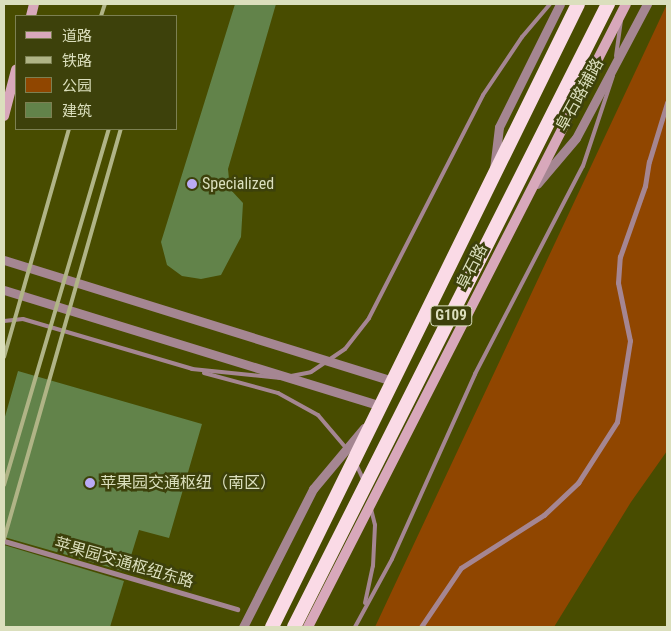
<!DOCTYPE html>
<meta charset="utf-8">
<style>
body{margin:0}
#map{position:relative;width:671px;height:631px;overflow:hidden;background:#484c00;font-family:"Roboto Condensed","Noto Sans SC",sans-serif}
div>[style]{position:absolute}
[style*='--x']{left:calc(var(--x)*1px);top:calc(var(--y)*1px);width:calc(var(--w)*1px);rotate:calc(var(--a)*1deg)}
.green>*{inset:0;background:#904600}
.building>*{inset:0;background:#62834a}
.service>*{height:4px;margin:-2px;padding:0 2px;transform-origin:2px;border-radius:2px;background:#a58692}
.pedestrian>*{height:4.5px;margin:-2.25px;padding:0 2.25px;transform-origin:2.25px;border-radius:2.25px;background:#a58692}
.minor>*{height:5px;margin:-2.5px;padding:0 2.5px;transform-origin:2.5px;border-radius:2.5px;background:#a58692}
.tertiary>*{height:9px;margin:-4.5px;padding:0 4.5px;transform-origin:4.5px;border-radius:4.5px;background:#a58692}
.secondary>*{height:10px;margin:-5px;padding:0 5px;transform-origin:5px;border-radius:5px;background:#d8a8bb}
.trunk>*{height:14px;margin:-7px;padding:0 7px;transform-origin:7px;border-radius:7px;background:#fadae6}
.rail>*{height:4px;margin:-2px;padding:0 2px;transform-origin:2px;border-radius:2px;background:#b0b486}
.dots>*{width:14px;height:14px;translate:-50% -50%;box-sizing:border-box;border:2px solid #3d410b;border-radius:50%}
span{translate:-50% -50%;white-space:nowrap;text-align:center;line-height:1.15;-webkit-text-stroke:5px #3d410b;paint-order:stroke}
.shield-label span{padding:1px 4px;background:#3d410b;border:1px solid;border-radius:4px;-webkit-text-stroke-width:0}
.shield-label{font-size:15px;color:#dbdfbd;font-weight:700}
.street-label{font-size:16px;color:#dbdfbd}
.poi-label{font-size:16px;color:#dbdfbd}
.left{translate:0 -50%;text-align:left}
.frame{position:absolute;inset:0;border:5px solid #dbdfbd;pointer-events:none}
.legend{position:absolute;left:15px;top:15px;width:162px;height:115px;box-sizing:border-box;background:#3d410b;border:1px solid #7c8052;margin:0;padding:6px 9px;list-style:none;font-size:15px;color:#dbdfbd}
.legend li{display:flex;align-items:center;gap:10px;height:25px}
.legend b{width:25px;border:1px solid #7c8052}
</style>
<div id="map">
<div class="green">
<i style="clip-path:polygon(667px 4px,667px 451px,631px 502px,554px 627px,375px 627px)"></i>
</div>
<div class="building">
<i style="clip-path:polygon(235px 4px,276px 4px,228px 169px,230px 189px,243px 203px,241px 237px,221px 275px,201px 279px,182px 276px,167px 265px,161px 242px)"></i>
<i style="clip-path:polygon(18px 371px,202px 424px,169px 538px,139px 530px,126px 572px,4px 537px,4px 420px)"></i>
<i style="clip-path:polygon(4px 545px,124px 581px,110px 627px,4px 627px)"></i>
</div>
<div class="service">
<i style="--x:616;--y:56;--w:35;--a:-82"></i>
<i style="--x:4;--y:321;--w:19;--a:-6"></i>
<i style="--x:23;--y:319;--w:177;--a:16.4"></i>
<i style="--x:192;--y:369;--w:89;--a:5.8"></i>
<i style="--x:204;--y:373;--w:77;--a:15.1"></i>
<i style="--x:278;--y:393;--w:46;--a:28.8"></i>
<i style="--x:318;--y:415;--w:43;--a:49.7"></i>
<i style="--x:291;--y:376;--w:20;--a:-11"></i>
<i style="--x:311;--y:372;--w:41;--a:-34.1"></i>
<i style="--x:345;--y:349;--w:39;--a:-52"></i>
<i style="--x:369;--y:318;--w:250;--a:-62.9"></i>
<i style="--x:483;--y:95;--w:70;--a:-56.1"></i>
<i style="--x:522;--y:37;--w:43;--a:-49.7"></i>
<i style="--x:356;--y:464;--w:19;--a:65"></i>
<i style="--x:365;--y:603;--w:38;--a:-78"></i>
<i style="--x:373;--y:566;--w:41;--a:-87.2"></i>
<i style="--x:375;--y:525;--w:16;--a:-104"></i>
<i style="--x:355;--y:627;--w:77;--a:-61.4"></i>
<i style="--x:392;--y:559;--w:203;--a:-65.8"></i>
<i style="--x:475;--y:374;--w:234;--a:-62.6"></i>
<i style="--x:583;--y:166;--w:95;--a:-71.6"></i>
</div>
<div class="pedestrian">
<i style="--x:421;--y:627;--w:71;--a:-55.9"></i>
<i style="--x:461;--y:568;--w:98;--a:-32.6"></i>
<i style="--x:544;--y:515;--w:47;--a:-43.3"></i>
<i style="--x:578;--y:483;--w:72;--a:-57.4"></i>
<i style="--x:617;--y:422;--w:82;--a:-80.9"></i>
<i style="--x:630;--y:341;--w:59;--a:-101.7"></i>
<i style="--x:618;--y:283;--w:26;--a:-86"></i>
<i style="--x:620;--y:257;--w:75;--a:-70.6"></i>
<i style="--x:645;--y:186;--w:24;--a:-81"></i>
<i style="--x:649;--y:162;--w:62;--a:-73"></i>
</div>
<div class="minor">
<i style="--x:4;--y:541;--w:243;--a:16.3"></i>
</div>
<div class="tertiary">
<i style="--x:494;--y:169;--w:42;--a:-83.2"></i>
<i style="--x:499;--y:127;--w:137;--a:-63.6"></i>
<i style="--x:537;--y:184;--w:60;--a:-49.7"></i>
<i style="--x:576;--y:138;--w:152;--a:-62.1"></i>
<i style="--x:4;--y:260;--w:404;--a:17.3"></i>
<i style="--x:4;--y:290;--w:390;--a:17.1"></i>
<i style="--x:243;--y:627;--w:155;--a:-63.1"></i>
<i style="--x:313;--y:489;--w:80;--a:-50.1"></i>
</div>
<div class="secondary">
<i style="--x:31;--y:16;--w:12;--a:-76"></i>
<i style="--x:4;--y:116;--w:48;--a:-75.4"></i>
<i style="--x:308;--y:627;--w:699;--a:-62.96"></i>
</div>
<div class="trunk">
<i style="--x:272;--y:627;--w:694;--a:-63.84"></i>
<i style="--x:294;--y:627;--w:698;--a:-63.25"></i>
</div>
<div class="rail">
<i style="--x:101;--y:16;--w:13;--a:-72"></i>
<i style="--x:4;--y:357;--w:237;--a:-74.1"></i>
<i style="--x:4;--y:485;--w:371;--a:-73.6"></i>
<i style="--x:4;--y:539;--w:426;--a:-74.1"></i>
</div>
<div class="dots">
<i style="left:192px;top:184px;background:#baaaf6"></i>
<i style="left:90px;top:483px;background:#baaaf6"></i>
</div>
<div class="shield-label">
<span style="left:451px;top:316px">G109</span>
</div>
<div class="street-label">
<span style="left:580px;top:95px;rotate:-61deg">阜石路辅路</span>
<span style="left:472px;top:267px;rotate:-63deg">阜石路</span>
<span style="left:124px;top:563px;rotate:16deg">苹果园交通枢纽东路</span>
</div>
<div class="poi-label">
<span class="left" style="left:202px;top:184px">Specialized</span>
<span class="left" style="left:100px;top:483px">苹果园交通枢纽（南区）</span>
</div>
<div class="frame"></div>
<ul class="legend">
<li><b style="height:6px;background:#d8a8bb"></b>道路</li>
<li><b style="height:6px;background:#b0b486"></b>铁路</li>
<li><b style="height:14px;background:#904600"></b>公园</li>
<li><b style="height:14px;background:#62834a"></b>建筑</li>
</ul>
</div>
